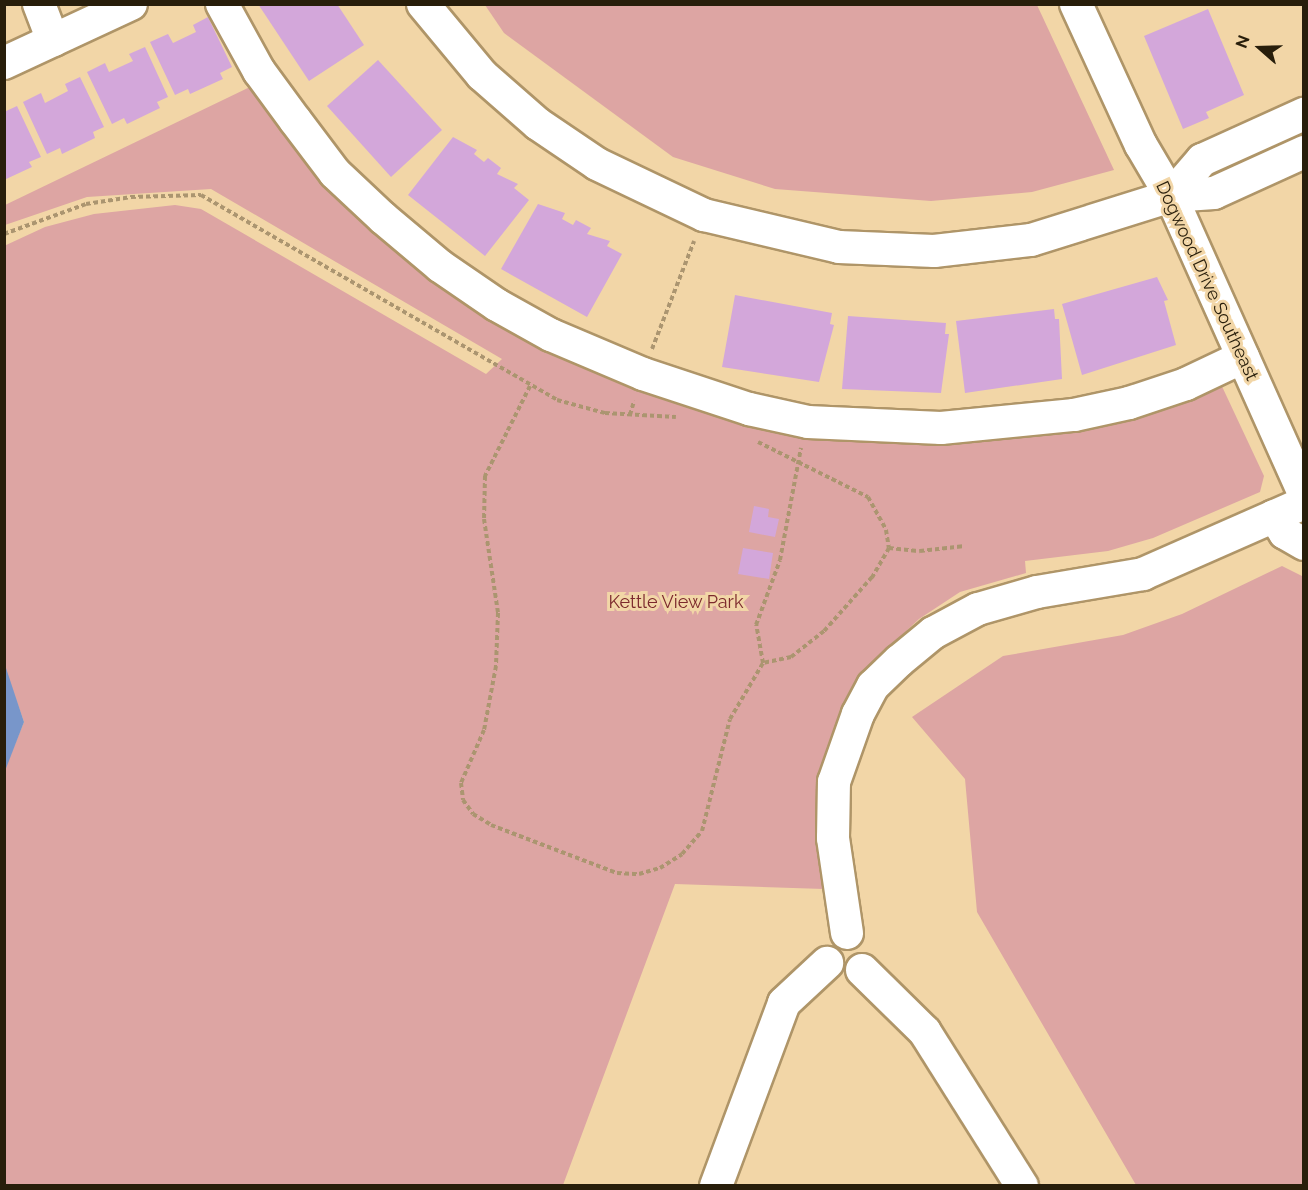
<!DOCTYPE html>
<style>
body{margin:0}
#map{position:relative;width:1308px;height:1190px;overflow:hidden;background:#f2d6a7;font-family:Raleway,sans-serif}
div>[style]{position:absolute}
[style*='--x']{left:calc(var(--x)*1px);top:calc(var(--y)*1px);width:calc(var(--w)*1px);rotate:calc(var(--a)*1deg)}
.green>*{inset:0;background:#dda5a3}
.water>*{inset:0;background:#7896ca}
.building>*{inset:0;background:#d3a7da}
.path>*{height:4px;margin-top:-2px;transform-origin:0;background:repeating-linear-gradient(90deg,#ab9570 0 4.5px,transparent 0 7.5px)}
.roads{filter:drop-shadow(2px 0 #af9568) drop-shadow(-2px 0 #af9568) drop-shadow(0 2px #af9568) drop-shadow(0 -2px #af9568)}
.minor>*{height:32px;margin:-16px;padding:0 16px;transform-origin:16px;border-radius:16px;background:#fff}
span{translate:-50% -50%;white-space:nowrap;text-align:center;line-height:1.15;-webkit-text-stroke:6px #f2d6a7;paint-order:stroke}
.street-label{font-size:18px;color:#281e0b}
.park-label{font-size:18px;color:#7c292d}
.frame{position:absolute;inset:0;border:6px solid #281e0b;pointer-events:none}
.north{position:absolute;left:1230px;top:18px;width:60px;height:60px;-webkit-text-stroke:4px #f2d6a7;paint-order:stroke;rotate:290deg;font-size:16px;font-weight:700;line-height:24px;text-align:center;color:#281e0b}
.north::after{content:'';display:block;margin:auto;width:21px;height:27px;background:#281e0b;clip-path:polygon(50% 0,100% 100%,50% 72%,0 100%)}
</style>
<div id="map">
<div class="green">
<i style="clip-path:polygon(485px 5px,1037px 5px,1114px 170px,1032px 192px,931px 201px,775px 189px,673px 157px,504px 33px)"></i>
<i style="clip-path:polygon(252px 86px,468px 296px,832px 432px,1219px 380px,1264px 476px,1260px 492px,1153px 538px,1108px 551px,1025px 561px,1026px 573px,960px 592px,919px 619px,885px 651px,852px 691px,830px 741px,817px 798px,824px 889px,675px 884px,563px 1185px,5px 1185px,4px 771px,24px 722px,4px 665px,4px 246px,45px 227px,94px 214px,175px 205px,201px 209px,486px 374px,502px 359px,211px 189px,87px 197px,5px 225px,5px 205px)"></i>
<i style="clip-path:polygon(1282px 566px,1304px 577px,1303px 1185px,1136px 1185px,977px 912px,965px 779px,912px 717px,1003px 656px,1123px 635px,1182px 614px)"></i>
</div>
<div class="water">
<i style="clip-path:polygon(5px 665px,24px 722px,5px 771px)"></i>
</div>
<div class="building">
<i style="clip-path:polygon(258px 4px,337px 4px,364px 45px,309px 81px)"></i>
<i style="clip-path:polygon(1208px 9px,1244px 95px,1206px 112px,1209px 118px,1183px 129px,1144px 36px)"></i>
<i style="clip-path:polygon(208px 17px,232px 67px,220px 73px,223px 79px,190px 94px,188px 89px,175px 95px,150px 42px,168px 34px,173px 43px,196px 32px,193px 25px)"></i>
<i style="clip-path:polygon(145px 47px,168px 97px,157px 102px,160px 108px,127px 124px,124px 118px,112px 124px,87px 72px,105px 63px,109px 72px,133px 61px,129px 54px)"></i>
<i style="clip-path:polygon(378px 60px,442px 130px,391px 177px,327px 106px)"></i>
<i style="clip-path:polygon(80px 77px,104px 127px,93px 132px,95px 138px,62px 154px,60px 148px,47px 154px,23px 102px,41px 93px,45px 103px,68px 91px,65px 84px)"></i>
<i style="clip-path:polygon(17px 106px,41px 157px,29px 162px,32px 167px,4px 180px,4px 112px)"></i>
<i style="clip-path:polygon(453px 137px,477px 150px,474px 154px,484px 162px,488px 158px,501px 168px,497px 174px,518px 184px,514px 188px,529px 200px,485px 256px,408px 195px)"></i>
<i style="clip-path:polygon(538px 204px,565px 213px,562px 219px,573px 225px,576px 220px,591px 228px,587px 234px,610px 241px,607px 246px,622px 254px,587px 317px,501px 269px)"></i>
<i style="clip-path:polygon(1157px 277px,1168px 300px,1164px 301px,1176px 345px,1082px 375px,1062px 304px)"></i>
<i style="clip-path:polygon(735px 295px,832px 313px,830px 324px,834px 325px,819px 382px,722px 367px)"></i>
<i style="clip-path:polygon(1054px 309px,1055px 319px,1059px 319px,1062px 379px,965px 393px,956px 321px)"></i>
<i style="clip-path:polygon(848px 316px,946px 323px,945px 334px,949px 334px,941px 393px,842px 389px)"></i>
<i style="clip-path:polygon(754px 506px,769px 509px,768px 517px,779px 519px,775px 537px,749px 532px)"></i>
<i style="clip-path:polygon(743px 548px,773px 553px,769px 579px,738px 574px)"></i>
</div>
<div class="path">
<i style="--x:4;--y:234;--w:87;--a:-20.1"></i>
<i style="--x:86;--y:204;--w:46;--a:-8.8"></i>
<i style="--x:131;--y:197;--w:70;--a:-1.6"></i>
<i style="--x:201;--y:195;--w:411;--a:29.9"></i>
<i style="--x:557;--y:400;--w:50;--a:15.2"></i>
<i style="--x:605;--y:413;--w:71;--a:3.2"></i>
<i style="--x:652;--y:349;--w:116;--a:-68.7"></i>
<i style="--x:530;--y:386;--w:101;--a:116.6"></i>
<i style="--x:485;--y:476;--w:43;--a:91.3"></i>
<i style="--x:484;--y:519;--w:95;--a:81.5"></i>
<i style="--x:498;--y:613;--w:53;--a:92.2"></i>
<i style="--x:496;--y:666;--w:65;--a:100.6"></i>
<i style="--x:484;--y:730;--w:58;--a:113.5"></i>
<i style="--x:461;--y:783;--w:17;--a:83"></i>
<i style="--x:463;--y:800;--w:17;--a:54"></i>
<i style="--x:473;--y:814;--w:21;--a:31"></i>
<i style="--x:491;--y:825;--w:135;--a:20.9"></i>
<i style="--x:617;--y:873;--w:22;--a:3"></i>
<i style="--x:639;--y:874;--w:22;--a:-16"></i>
<i style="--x:660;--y:868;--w:26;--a:-32"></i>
<i style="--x:682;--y:854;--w:30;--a:-49"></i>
<i style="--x:702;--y:831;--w:115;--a:-76"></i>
<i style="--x:730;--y:719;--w:65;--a:-59.5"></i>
<i style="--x:763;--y:663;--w:39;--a:-100"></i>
<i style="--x:756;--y:625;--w:69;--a:-69.7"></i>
<i style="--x:780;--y:560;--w:114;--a:-79.4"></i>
<i style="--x:630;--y:415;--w:15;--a:-74"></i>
<i style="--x:758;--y:442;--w:123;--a:26.6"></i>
<i style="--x:868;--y:497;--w:38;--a:61"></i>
<i style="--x:886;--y:530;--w:18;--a:81"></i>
<i style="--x:889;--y:548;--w:34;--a:120"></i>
<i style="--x:872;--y:577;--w:72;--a:131.6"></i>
<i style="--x:824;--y:631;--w:42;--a:141.8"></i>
<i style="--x:791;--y:657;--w:29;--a:168"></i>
<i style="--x:889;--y:548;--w:31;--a:6"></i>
<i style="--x:920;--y:551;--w:45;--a:-6.3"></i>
</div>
<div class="roads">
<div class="minor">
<i style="--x:39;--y:4;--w:39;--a:69"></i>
<i style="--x:222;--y:4;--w:77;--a:61.1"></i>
<i style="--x:259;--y:71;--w:61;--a:53.7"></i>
<i style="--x:295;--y:120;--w:66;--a:53"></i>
<i style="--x:335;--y:173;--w:66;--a:43.2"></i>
<i style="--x:383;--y:218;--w:75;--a:40.1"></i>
<i style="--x:440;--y:266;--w:69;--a:34.4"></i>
<i style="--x:497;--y:305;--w:62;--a:29.1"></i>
<i style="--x:551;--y:335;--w:100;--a:23"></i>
<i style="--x:643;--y:374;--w:112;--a:18.3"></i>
<i style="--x:749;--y:409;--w:60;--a:12.4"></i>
<i style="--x:808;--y:422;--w:133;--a:2.6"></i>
<i style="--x:941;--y:428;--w:134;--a:-5.6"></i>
<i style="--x:1074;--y:415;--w:56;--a:-12.3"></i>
<i style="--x:1129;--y:403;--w:60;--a:-18.4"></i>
<i style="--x:1186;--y:384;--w:63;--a:-25.3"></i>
<i style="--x:423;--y:4;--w:92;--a:50.3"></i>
<i style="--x:482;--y:75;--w:74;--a:41.2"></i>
<i style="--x:538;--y:124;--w:71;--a:34.1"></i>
<i style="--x:597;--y:164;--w:119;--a:25.5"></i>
<i style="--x:704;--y:215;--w:139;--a:13.3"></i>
<i style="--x:839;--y:247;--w:95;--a:2.4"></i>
<i style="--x:934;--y:251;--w:98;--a:-6.5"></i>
<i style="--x:1031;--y:240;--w:147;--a:-17.4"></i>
<i style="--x:1171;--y:196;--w:43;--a:-4"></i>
<i style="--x:1214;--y:193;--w:99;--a:-24.5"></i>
<i style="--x:1076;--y:4;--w:155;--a:65.3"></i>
<i style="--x:1141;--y:145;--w:59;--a:59.5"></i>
<i style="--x:1171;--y:196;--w:325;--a:65.9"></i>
<i style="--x:4;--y:63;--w:140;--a:-24.9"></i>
<i style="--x:1171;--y:196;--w:48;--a:-49.3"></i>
<i style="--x:1202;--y:160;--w:112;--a:-24.3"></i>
<i style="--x:1274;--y:516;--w:20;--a:57"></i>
<i style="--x:1285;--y:533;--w:22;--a:30"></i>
<i style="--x:847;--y:933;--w:96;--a:-98.4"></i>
<i style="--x:833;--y:838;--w:56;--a:-89"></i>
<i style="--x:834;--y:782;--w:72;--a:-70.6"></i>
<i style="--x:858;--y:714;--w:32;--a:-62"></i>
<i style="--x:873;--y:686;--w:36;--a:-44"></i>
<i style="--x:899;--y:661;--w:44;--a:-39.5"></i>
<i style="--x:933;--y:633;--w:51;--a:-28.1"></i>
<i style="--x:978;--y:609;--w:61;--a:-16.1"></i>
<i style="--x:1037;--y:592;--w:108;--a:-9.6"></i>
<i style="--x:1143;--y:574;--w:176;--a:-23.8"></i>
<i style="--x:862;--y:970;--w:88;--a:44.5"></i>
<i style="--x:925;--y:1032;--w:182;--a:57.8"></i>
<i style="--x:716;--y:1186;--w:195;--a:-69.6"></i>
<i style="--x:784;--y:1003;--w:59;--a:-42.9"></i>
</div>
</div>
<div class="street-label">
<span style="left:1207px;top:281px;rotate:65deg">Dogwood Drive Southeast</span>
</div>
<div class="park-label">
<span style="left:676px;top:602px">Kettle View Park</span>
</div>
<div class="frame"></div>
<div class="north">N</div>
</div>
